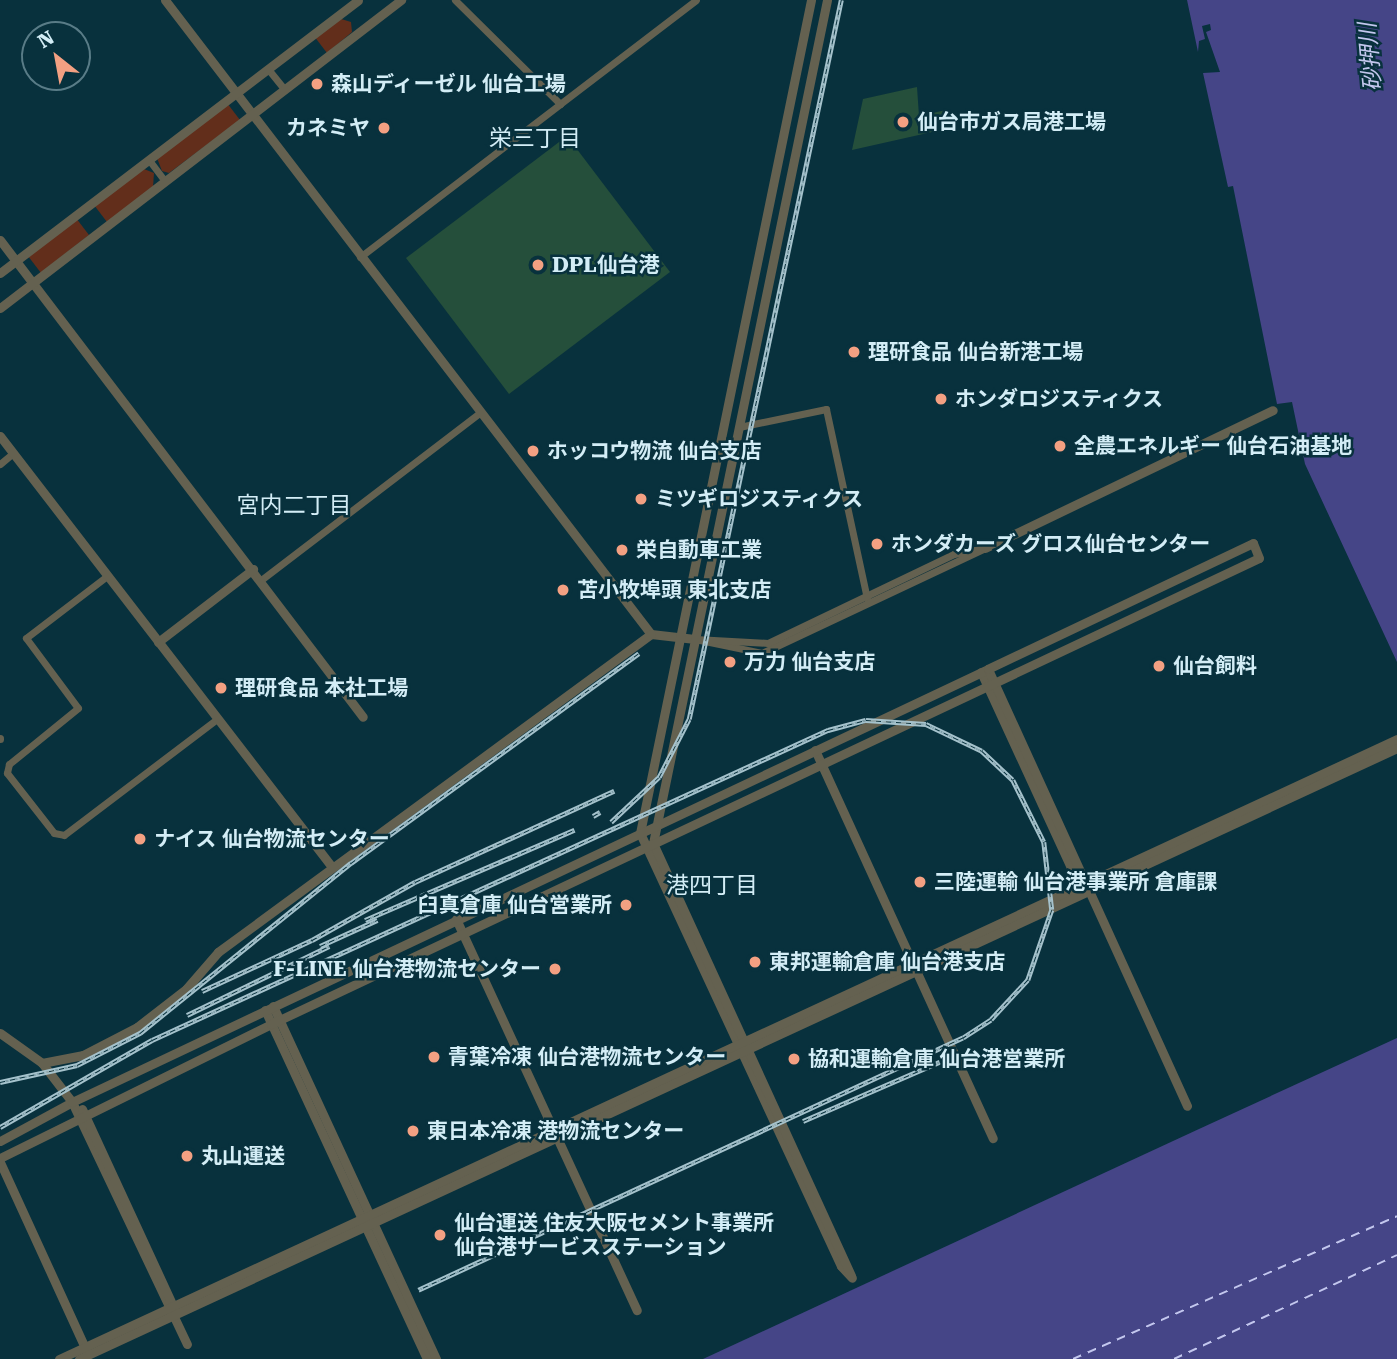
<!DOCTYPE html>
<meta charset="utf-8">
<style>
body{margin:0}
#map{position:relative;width:1397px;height:1359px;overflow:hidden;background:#08313d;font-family:"Roboto Serif","Noto Sans JP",serif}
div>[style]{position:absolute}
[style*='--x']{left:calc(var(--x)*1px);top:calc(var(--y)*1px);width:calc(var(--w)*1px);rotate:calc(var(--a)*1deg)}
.green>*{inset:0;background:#622e1b}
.water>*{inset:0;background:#454587}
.ferry>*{height:2px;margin-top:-1px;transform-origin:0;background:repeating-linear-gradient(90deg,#c3c7ee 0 9px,transparent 0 16px)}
.building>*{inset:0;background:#254f3b}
.minor>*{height:7px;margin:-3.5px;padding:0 3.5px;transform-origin:3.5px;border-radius:3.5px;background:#646150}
.tertiary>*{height:9px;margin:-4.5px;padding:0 4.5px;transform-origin:4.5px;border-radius:4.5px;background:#646150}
.rail>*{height:4.5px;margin-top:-2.25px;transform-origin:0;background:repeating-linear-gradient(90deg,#08313d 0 5px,#a5c2cc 0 10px);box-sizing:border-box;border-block:2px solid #a5c2cc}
.dots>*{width:19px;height:19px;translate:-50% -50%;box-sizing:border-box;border:4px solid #08313d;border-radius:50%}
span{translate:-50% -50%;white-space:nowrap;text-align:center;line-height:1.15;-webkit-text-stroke:5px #08313d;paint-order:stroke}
.poi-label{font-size:21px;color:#d3edf6;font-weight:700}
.left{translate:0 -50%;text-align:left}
.right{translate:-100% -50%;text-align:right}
.water-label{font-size:23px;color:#c3c7ee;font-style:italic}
.neighbourhood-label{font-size:23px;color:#d3edf6}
.north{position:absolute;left:21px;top:21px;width:70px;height:70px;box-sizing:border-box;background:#08313d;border:2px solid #597c87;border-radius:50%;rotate:329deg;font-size:19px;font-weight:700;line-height:28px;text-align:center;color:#d3edf6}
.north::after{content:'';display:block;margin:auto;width:24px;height:32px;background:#f3a082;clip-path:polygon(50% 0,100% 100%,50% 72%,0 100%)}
</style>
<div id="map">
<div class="green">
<i style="clip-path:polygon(338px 18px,351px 22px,352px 32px,327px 53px,314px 36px)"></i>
<i style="clip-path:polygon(227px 103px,240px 120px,169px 173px,162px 171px,157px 158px)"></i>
<i style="clip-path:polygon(144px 169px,154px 173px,153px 187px,107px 222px,94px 205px)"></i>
<i style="clip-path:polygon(76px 218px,89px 235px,41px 273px,28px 256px)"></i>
</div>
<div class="water">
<i style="clip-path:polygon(1187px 0,1397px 0,1397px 662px,1305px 464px,1292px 402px,1277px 404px,1233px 186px,1228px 187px,1203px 73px,1220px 72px,1206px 32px,1211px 30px,1210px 24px,1202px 26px,1205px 39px,1199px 41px,1198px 52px)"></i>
<i style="clip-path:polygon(1397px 1038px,1397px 1359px,703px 1359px,1199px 1129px)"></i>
</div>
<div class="ferry">
<i style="--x:1073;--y:1359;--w:354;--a:-23.8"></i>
<i style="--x:1174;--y:1359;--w:246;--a:-25"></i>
</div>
<div class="building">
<i style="clip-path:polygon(917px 87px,919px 116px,946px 110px,950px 128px,852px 150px,863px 99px)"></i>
<i style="clip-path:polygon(567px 136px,670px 272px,509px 394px,406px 258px)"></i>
</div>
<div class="minor">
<i style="--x:455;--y:0;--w:148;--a:44.7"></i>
<i style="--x:560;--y:104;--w:171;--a:-37.4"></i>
<i style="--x:268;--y:69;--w:26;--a:51"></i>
<i style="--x:149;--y:160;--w:26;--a:53"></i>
<i style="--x:360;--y:257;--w:252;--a:-37.4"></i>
<i style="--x:739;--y:427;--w:89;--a:-11.7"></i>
<i style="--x:826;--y:409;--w:194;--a:77.8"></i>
<i style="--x:0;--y:464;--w:17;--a:-40"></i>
<i style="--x:107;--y:576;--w:102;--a:142.6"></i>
<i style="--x:26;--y:638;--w:87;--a:53.4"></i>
<i style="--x:78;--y:708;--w:89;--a:140.9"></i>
<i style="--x:9;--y:764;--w:9;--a:103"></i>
<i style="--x:7;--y:773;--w:76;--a:51.9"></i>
<i style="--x:54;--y:833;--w:10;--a:11"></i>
<i style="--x:64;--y:835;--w:192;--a:-37.2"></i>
<i style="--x:261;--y:580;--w:277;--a:-37.4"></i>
<i style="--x:695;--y:639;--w:68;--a:11.8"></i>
<i style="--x:762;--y:653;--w:246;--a:-25.2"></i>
<i style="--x:695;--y:639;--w:73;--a:3.1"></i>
<i style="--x:768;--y:643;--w:206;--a:-25.6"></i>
<i style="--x:954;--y:554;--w:26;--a:-11"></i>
<i style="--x:0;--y:738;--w:1;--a:90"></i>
</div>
<div class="tertiary">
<i style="--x:165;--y:0;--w:799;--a:52.53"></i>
<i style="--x:651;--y:634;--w:44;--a:6.5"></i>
<i style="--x:811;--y:0;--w:850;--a:101.6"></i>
<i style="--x:640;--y:833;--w:477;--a:65.1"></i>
<i style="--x:841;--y:1266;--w:16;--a:47"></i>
<i style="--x:827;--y:0;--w:861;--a:101.66"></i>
<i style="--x:653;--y:843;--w:476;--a:65.4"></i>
<i style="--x:0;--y:240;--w:599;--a:52.73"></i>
<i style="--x:0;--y:273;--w:450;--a:-37.3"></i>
<i style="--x:0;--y:308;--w:506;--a:-37.53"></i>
<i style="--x:0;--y:436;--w:544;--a:52.39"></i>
<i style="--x:985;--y:548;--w:319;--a:-25.6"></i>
<i style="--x:158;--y:642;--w:120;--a:-37.5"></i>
<i style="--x:981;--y:672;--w:242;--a:65.3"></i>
<i style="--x:815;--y:750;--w:427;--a:65.4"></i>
<i style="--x:456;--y:919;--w:431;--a:65.2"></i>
<i style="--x:273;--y:1006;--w:389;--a:65.2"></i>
<i style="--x:265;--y:1010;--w:385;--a:65.1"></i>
<i style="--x:0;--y:1033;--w:52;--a:35.5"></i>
<i style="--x:42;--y:1063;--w:49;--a:52.4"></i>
<i style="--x:72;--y:1102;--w:268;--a:64.6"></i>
<i style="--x:42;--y:1063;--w:42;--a:-11"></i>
<i style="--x:83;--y:1055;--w:61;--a:-27.4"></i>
<i style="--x:137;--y:1027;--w:62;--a:-37.8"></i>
<i style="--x:186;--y:989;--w:49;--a:-49.1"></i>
<i style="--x:218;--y:952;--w:537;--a:-36.29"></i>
<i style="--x:82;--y:1109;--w:219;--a:65.2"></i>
<i style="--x:0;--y:1141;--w:82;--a:-28.4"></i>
<i style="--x:72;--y:1102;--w:1013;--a:-25.3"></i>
<i style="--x:988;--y:669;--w:480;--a:65.5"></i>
<i style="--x:0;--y:1158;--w:302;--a:-26.3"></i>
<i style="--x:271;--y:1024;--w:1092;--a:-25.25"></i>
<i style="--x:1259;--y:558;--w:16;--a:-112"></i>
<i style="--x:1253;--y:543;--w:293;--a:154.6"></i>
<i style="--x:0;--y:1162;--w:209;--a:65.4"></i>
<i style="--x:59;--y:1359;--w:1475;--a:-24.86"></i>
<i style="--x:79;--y:1359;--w:1453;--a:-24.87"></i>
</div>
<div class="rail">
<i style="--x:593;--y:816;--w:8;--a:-30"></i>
<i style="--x:611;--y:822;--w:66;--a:-43.2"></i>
<i style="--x:659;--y:777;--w:65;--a:-62.7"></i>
<i style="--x:689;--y:719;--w:735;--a:-78.06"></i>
<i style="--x:365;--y:920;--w:228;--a:-23.3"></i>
<i style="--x:320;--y:946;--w:63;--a:-24.5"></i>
<i style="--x:202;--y:991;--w:121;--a:-24.9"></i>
<i style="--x:312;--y:940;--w:118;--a:-29.4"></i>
<i style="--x:415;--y:882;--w:219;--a:-24.6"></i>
<i style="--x:187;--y:1015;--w:158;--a:-25.9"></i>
<i style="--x:0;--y:1082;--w:79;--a:-12.4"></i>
<i style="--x:77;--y:1065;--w:71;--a:-26.9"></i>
<i style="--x:140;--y:1033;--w:271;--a:-38.9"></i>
<i style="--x:351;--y:863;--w:356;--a:-36.1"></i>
<i style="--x:803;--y:1121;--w:154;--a:-23.4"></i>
<i style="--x:0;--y:1127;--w:175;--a:-29.8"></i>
<i style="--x:152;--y:1040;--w:744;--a:-24.64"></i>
<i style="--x:828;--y:730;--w:39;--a:-15"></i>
<i style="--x:866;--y:720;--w:60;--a:3.8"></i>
<i style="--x:926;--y:724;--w:62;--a:25.7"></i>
<i style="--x:982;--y:751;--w:42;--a:43.1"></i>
<i style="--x:1013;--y:780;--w:69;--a:63.4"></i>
<i style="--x:1044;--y:842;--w:68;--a:83.3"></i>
<i style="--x:1052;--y:910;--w:74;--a:108.9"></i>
<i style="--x:1028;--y:980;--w:54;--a:132.8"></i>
<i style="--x:991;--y:1020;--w:33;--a:147"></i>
<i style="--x:963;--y:1038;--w:600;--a:155.14"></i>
</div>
<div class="dots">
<i style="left:317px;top:84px;background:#f3a082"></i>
<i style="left:903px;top:122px;background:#f3a082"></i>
<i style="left:384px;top:128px;background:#f3a082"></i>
<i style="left:538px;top:265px;background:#f3a082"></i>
<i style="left:854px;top:352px;background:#f3a082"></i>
<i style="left:941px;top:399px;background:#f3a082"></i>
<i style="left:1060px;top:446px;background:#f3a082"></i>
<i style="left:533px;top:451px;background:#f3a082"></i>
<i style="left:641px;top:499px;background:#f3a082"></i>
<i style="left:877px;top:544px;background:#f3a082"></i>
<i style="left:622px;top:550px;background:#f3a082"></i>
<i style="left:563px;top:590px;background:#f3a082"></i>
<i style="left:730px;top:662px;background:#f3a082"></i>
<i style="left:1159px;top:666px;background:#f3a082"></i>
<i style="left:221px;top:688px;background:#f3a082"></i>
<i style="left:140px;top:839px;background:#f3a082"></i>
<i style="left:920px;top:882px;background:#f3a082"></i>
<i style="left:626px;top:905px;background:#f3a082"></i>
<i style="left:755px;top:962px;background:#f3a082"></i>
<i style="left:555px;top:969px;background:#f3a082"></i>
<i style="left:434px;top:1057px;background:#f3a082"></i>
<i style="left:794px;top:1059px;background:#f3a082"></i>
<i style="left:413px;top:1131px;background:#f3a082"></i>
<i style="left:187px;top:1156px;background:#f3a082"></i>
<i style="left:440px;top:1235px;background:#f3a082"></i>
</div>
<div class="poi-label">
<span class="left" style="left:331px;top:84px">森山ディーゼル 仙台工場</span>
<span class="left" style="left:917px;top:122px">仙台市ガス局港工場</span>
<span class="right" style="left:370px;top:128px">カネミヤ</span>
<span class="left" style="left:552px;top:265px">DPL仙台港</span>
<span class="left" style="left:868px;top:352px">理研食品 仙台新港工場</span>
<span class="left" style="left:955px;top:399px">ホンダロジスティクス</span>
<span class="left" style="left:1074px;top:446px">全農エネルギー 仙台石油基地</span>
<span class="left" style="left:547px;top:451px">ホッコウ物流 仙台支店</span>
<span class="left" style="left:655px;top:499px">ミツギロジスティクス</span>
<span class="left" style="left:891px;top:544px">ホンダカーズ グロス仙台センター</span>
<span class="left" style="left:636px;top:550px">栄自動車工業</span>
<span class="left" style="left:577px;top:590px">苫小牧埠頭 東北支店</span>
<span class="left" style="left:744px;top:662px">万力 仙台支店</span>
<span class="left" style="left:1173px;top:666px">仙台飼料</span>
<span class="left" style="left:235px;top:688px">理研食品 本社工場</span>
<span class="left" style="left:154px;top:839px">ナイス 仙台物流センター</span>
<span class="left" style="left:934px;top:882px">三陸運輸 仙台港事業所 倉庫課</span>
<span class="right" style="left:612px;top:905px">臼真倉庫 仙台営業所</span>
<span class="left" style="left:769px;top:962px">東邦運輸倉庫 仙台港支店</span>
<span class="right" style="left:541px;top:969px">F-LINE 仙台港物流センター</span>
<span class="left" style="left:448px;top:1057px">青葉冷凍 仙台港物流センター</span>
<span class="left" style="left:808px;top:1059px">協和運輸倉庫 仙台港営業所</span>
<span class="left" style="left:427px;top:1131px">東日本冷凍 港物流センター</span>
<span class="left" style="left:201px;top:1156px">丸山運送</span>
<span class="left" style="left:454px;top:1235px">仙台運送 住友大阪セメント事業所<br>仙台港サービスステーション</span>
</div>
<div class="water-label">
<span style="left:1371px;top:57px;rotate:-95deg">砂押川</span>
</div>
<div class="neighbourhood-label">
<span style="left:535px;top:139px">栄三丁目</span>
<span style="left:294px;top:506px">宮内二丁目</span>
<span style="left:712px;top:886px">港四丁目</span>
</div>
<div class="north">N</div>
</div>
